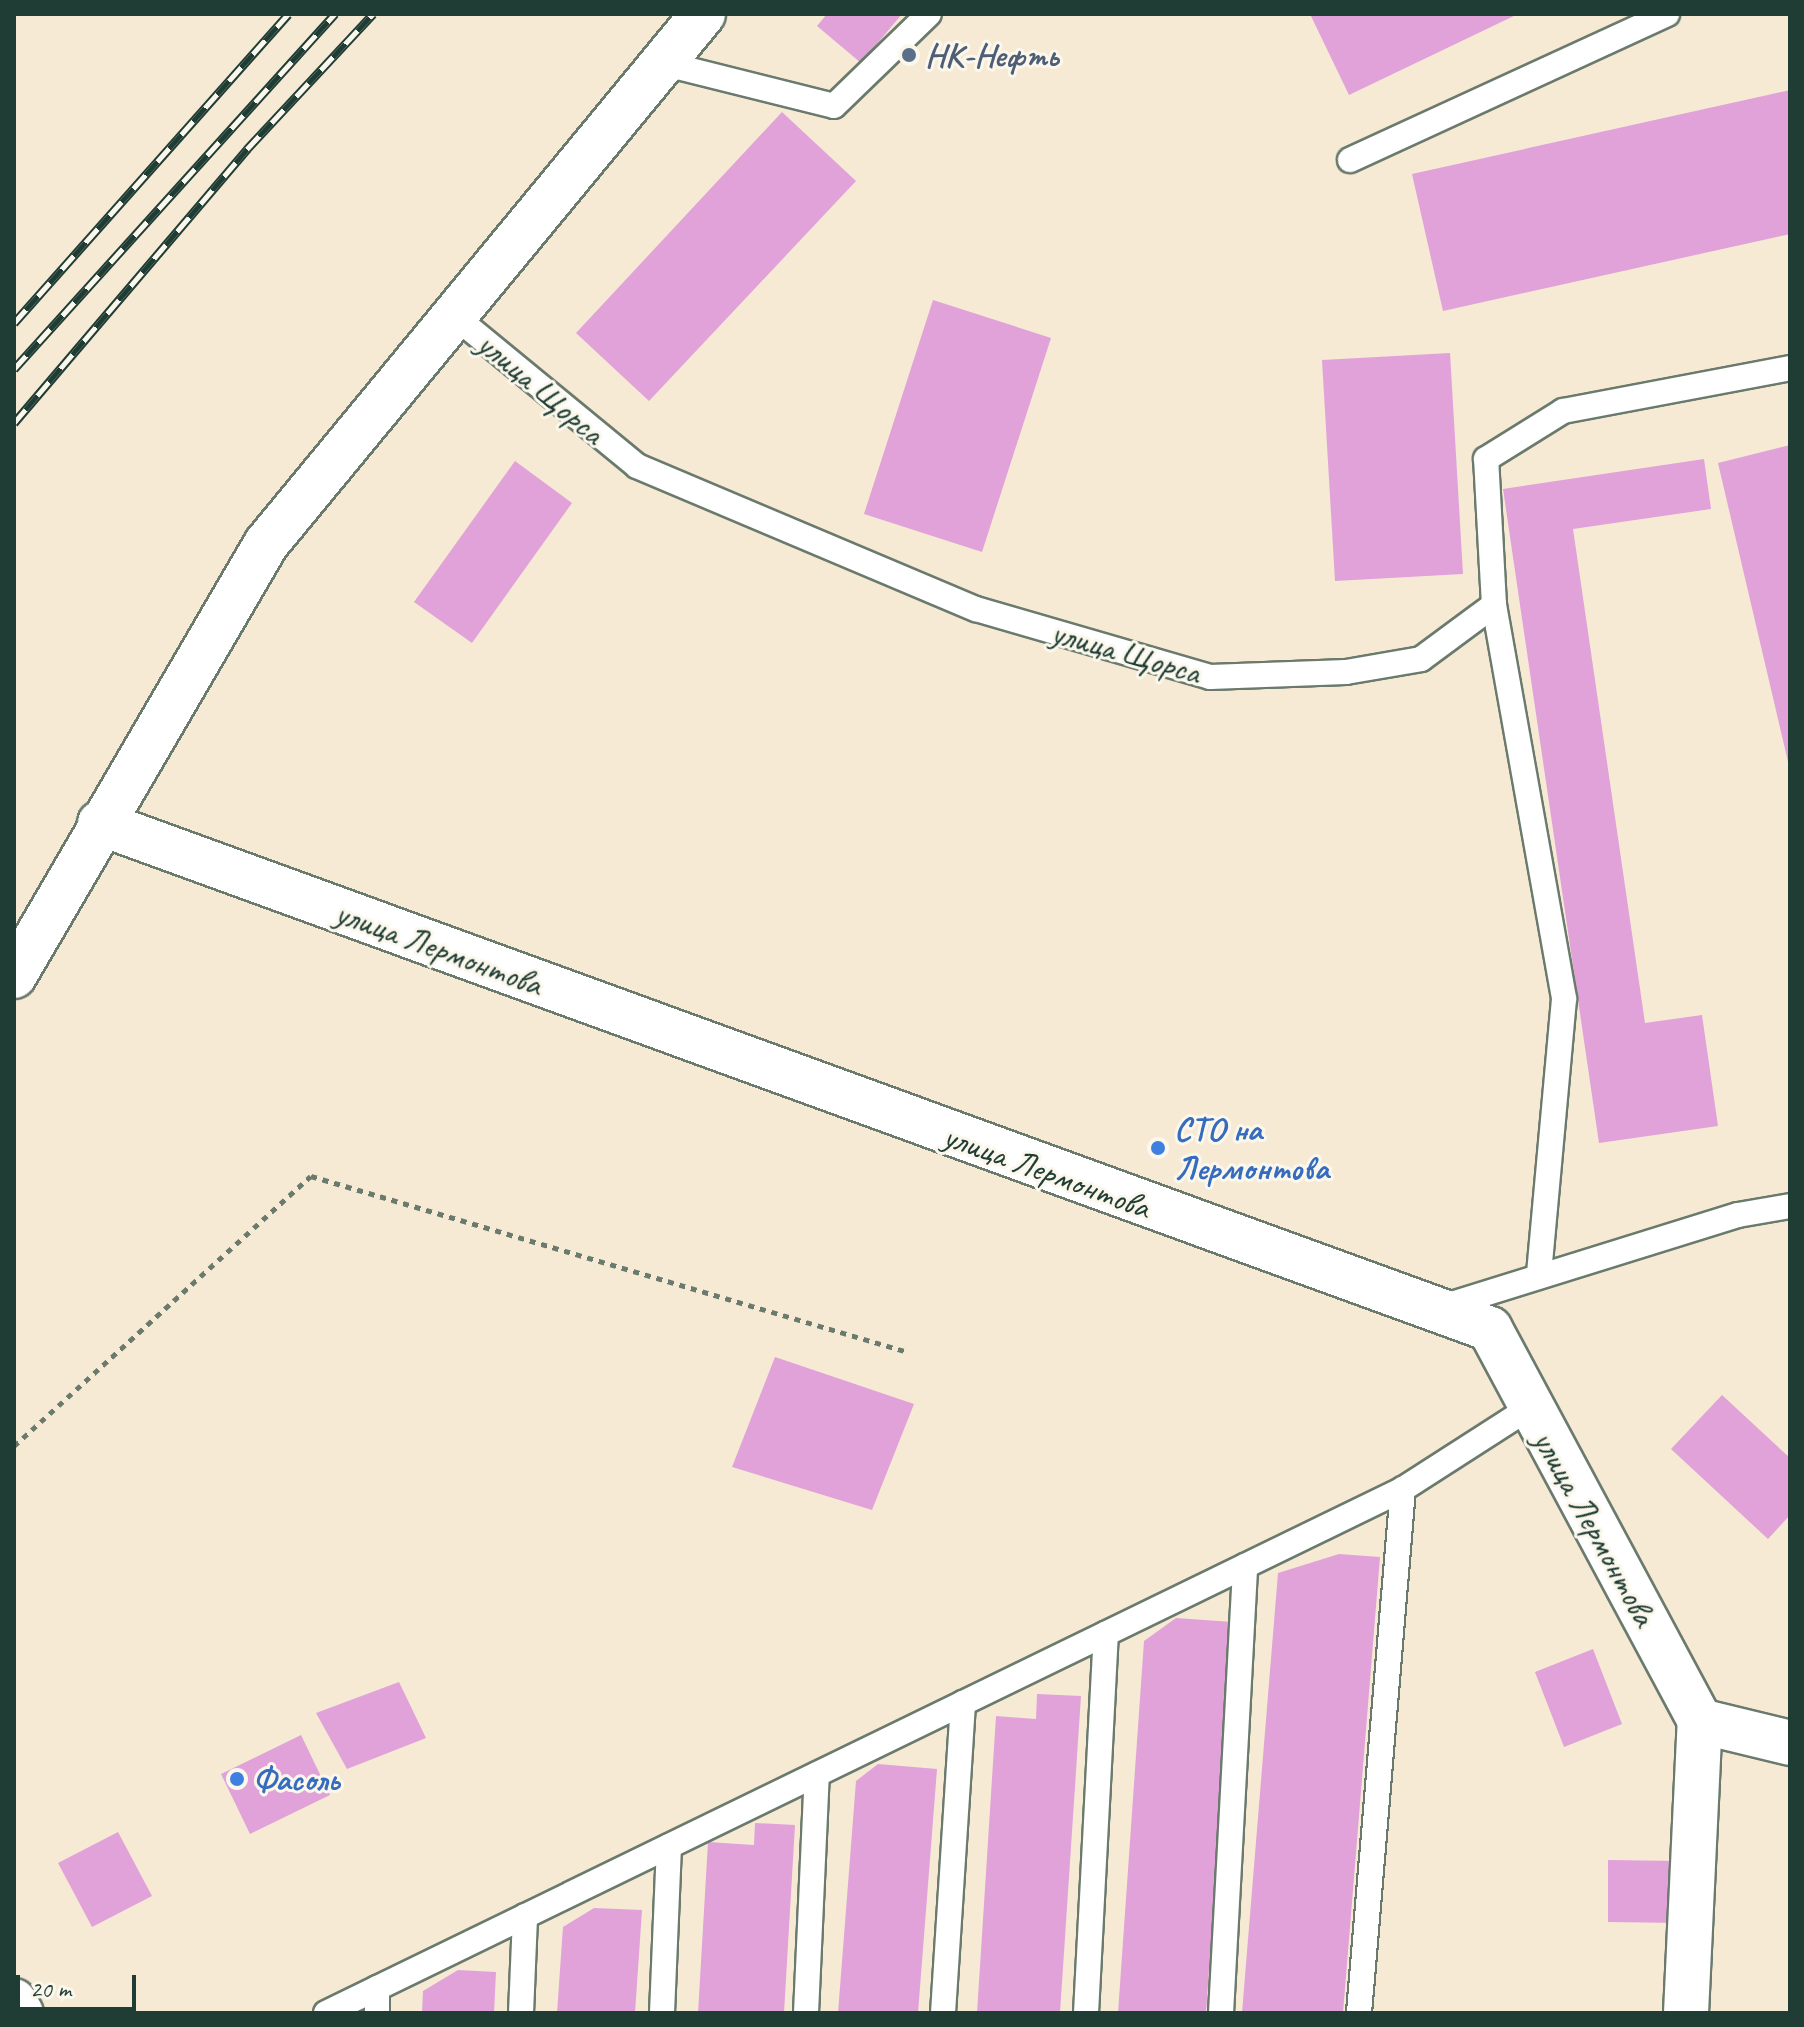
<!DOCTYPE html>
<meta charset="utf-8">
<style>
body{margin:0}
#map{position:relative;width:1804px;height:2027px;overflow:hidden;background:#f6ead5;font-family:Caveat,sans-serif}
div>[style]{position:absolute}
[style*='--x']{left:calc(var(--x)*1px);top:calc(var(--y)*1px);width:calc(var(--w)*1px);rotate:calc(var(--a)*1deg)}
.building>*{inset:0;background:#e0a2d9}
.path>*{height:5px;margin-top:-2.5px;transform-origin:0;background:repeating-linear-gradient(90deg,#6a7a6c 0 6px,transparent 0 12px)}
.roads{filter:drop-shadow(2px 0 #6a7a6c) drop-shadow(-2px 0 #6a7a6c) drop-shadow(0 2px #6a7a6c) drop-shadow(0 -2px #6a7a6c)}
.service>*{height:24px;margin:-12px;padding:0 12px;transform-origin:12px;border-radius:12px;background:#fff}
.minor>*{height:44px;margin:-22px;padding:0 22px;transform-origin:22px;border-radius:22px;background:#fff}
.secondary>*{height:44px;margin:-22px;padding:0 22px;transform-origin:22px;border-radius:22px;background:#fff}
.rail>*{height:9px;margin-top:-4.5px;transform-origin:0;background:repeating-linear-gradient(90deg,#fbf7ec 0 18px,#1f3d34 0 36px);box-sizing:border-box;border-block:2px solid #1f3d34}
.dots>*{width:22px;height:22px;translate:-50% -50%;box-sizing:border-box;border:4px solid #fbf7ec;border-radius:50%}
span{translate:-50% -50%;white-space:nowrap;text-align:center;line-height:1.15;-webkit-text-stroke:6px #fbf7ec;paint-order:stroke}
.service-label{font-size:34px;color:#4e5e75;font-weight:700}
.left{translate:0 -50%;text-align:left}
.street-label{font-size:34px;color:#1f3d34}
.shop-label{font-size:34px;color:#366cbe;font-weight:700}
.frame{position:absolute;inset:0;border:16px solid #1f3d34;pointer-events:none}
.scale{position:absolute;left:16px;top:1975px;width:120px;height:36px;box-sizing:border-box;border:4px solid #1f3d34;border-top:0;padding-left:10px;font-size:24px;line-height:28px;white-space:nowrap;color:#1f3d34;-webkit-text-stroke:6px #fbf7ec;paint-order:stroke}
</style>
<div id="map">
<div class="building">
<i style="clip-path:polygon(827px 14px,902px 14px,861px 63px,817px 26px)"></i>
<i style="clip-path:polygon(1310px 14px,1518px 14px,1349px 95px)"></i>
<i style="clip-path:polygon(1790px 90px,1790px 234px,1443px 311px,1412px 174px)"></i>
<i style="clip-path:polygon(782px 112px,856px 181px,649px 401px,576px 333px)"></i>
<i style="clip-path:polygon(933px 300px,1051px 338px,982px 552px,864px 514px)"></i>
<i style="clip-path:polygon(1450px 353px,1463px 574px,1335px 581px,1322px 360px)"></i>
<i style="clip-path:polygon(1790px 445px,1790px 766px,1789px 766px,1718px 463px)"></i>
<i style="clip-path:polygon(1704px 459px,1711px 509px,1573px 529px,1645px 1023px,1702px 1015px,1718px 1126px,1599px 1143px,1503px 489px)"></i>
<i style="clip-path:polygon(515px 461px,572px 503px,472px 643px,414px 602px)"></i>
<i style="clip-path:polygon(775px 1357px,914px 1404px,872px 1510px,732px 1467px)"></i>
<i style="clip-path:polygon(1722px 1395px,1790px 1458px,1790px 1515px,1768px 1539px,1671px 1449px)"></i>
<i style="clip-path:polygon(1339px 1554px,1380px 1557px,1343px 2013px,1242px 2013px,1278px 1573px)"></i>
<i style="clip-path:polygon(1176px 1618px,1233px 1622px,1206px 2013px,1118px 2013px,1144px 1641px)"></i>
<i style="clip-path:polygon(1593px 1649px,1622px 1724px,1564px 1747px,1535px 1672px)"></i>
<i style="clip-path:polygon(399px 1682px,426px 1738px,347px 1769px,316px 1713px)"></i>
<i style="clip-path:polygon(1037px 1694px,1081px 1696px,1060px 2013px,977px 2013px,996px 1716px,1036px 1719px)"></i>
<i style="clip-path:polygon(301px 1735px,330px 1795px,250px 1834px,221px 1774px)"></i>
<i style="clip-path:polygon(878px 1764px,937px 1769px,918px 2013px,838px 2013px,856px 1781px)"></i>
<i style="clip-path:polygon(755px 1823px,795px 1825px,784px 2013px,698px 2013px,708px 1842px,754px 1845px)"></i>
<i style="clip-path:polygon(118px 1832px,152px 1896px,92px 1927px,58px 1863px)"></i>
<i style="clip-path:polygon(1608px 1860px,1680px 1861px,1680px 1923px,1608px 1922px)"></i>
<i style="clip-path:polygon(594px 1908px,642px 1910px,635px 2013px,557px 2013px,563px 1927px)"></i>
<i style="clip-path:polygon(458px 1970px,496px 1972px,494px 2013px,422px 2013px,423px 1991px)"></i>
</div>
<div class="path">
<i style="--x:14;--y:1446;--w:401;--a:-42.3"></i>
<i style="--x:311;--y:1176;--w:622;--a:16.43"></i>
</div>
<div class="roads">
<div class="service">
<i style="--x:662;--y:63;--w:177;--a:14"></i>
<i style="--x:834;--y:106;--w:132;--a:-44.1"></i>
<i style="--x:1350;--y:160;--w:349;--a:-24.7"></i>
<i style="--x:452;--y:314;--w:239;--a:39.4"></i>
<i style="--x:637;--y:466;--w:368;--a:22.9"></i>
<i style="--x:976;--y:609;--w:244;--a:16.2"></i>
<i style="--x:1210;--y:677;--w:136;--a:-2.1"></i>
<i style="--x:1346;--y:672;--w:76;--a:-9.8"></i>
<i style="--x:1421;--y:659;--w:91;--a:-36.5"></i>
<i style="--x:1494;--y:605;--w:146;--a:-93.1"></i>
<i style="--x:1486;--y:459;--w:91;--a:-31.9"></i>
<i style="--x:1563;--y:411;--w:231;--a:-10.7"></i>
<i style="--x:1494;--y:605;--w:400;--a:79.9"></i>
<i style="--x:1564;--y:999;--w:278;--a:95.2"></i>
<i style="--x:1439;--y:1308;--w:313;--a:-17.3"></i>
<i style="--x:1738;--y:1215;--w:53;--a:-9.8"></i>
<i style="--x:326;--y:2013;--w:1198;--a:-25.94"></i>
<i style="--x:1403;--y:1489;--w:150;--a:-32.7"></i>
<i style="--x:377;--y:2013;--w:25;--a:-90"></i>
<i style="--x:521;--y:2013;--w:97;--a:-87.6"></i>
<i style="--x:662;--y:2013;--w:167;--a:-87.6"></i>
<i style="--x:806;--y:2013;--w:239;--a:-87.4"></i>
<i style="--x:943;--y:2013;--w:311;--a:-86.3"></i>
<i style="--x:1086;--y:2013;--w:380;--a:-87"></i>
<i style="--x:1221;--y:2013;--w:448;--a:-86.9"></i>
<i style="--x:1359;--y:2013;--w:526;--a:-85.2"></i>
</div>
<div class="minor">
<i style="--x:100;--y:823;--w:1479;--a:20"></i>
<i style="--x:1490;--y:1329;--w:445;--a:61.8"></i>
<i style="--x:1700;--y:1721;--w:93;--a:13.7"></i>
<i style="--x:14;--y:2001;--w:14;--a:60"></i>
<i style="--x:1686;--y:2013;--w:292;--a:-87.3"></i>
</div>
<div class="secondary">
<i style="--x:14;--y:976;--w:500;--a:-59.74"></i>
<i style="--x:266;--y:544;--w:687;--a:-50.49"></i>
</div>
</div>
<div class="rail">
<i style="--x:14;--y:323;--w:413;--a:-48.4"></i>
<i style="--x:14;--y:369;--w:479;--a:-47.9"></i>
<i style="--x:14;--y:423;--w:360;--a:-49.6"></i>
<i style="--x:247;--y:149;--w:185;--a:-47"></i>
</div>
<div class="dots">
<i style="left:909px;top:55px;background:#5c6f8a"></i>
<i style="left:1158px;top:1148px;background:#3f7fe0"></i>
<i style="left:237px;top:1779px;background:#3f7fe0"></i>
</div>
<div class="service-label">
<span class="left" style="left:925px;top:55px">НК-Нефть</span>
</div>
<div class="street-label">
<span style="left:541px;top:388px;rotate:40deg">улица Щорса</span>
<span style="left:1126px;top:652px;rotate:16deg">улица Щорса</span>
<span style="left:439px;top:948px;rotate:20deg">улица Лермонтова</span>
<span style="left:1047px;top:1171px;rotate:20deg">улица Лермонтова</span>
<span style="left:1595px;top:1528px;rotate:61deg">улица Лермонтова</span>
</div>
<div class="shop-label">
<span class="left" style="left:1174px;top:1148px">СТО на<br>Лермонтова</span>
<span class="left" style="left:253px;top:1779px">Фасоль</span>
</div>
<div class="frame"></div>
<div class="scale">20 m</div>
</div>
